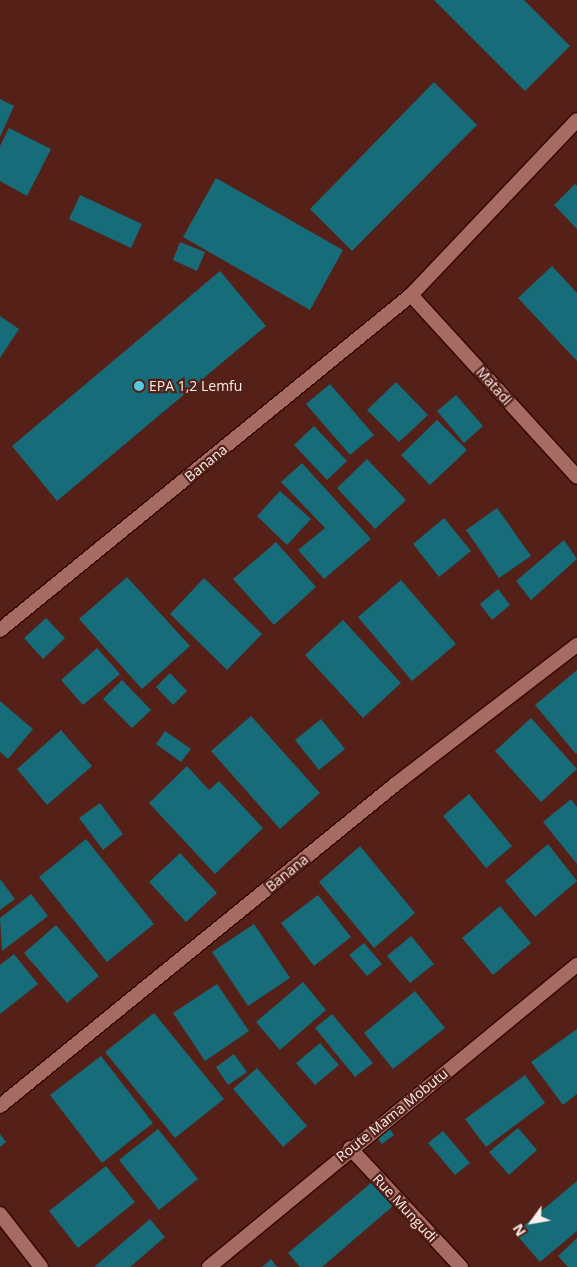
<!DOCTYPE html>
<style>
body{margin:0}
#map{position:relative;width:577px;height:1267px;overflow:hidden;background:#542018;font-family:"Open Sans",sans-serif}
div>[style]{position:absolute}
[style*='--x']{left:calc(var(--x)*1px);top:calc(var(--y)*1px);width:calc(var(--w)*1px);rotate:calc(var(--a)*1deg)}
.building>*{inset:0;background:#166c79}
.roads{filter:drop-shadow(1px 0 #370502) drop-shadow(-1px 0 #370502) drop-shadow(0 1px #370502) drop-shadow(0 -1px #370502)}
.minor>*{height:14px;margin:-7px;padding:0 7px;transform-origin:7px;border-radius:7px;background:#a76c61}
.tertiary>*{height:14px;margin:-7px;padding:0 7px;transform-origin:7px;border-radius:7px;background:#a76c61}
.dots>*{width:14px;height:14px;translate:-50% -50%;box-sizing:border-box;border:2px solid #542018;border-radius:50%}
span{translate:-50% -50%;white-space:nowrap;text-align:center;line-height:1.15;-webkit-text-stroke:4.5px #542018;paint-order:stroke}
.poi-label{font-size:14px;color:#fceeeb}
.left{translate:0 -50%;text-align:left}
.street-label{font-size:14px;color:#fceeeb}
.north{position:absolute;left:507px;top:1197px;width:50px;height:50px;-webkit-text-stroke:4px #542018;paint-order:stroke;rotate:238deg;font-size:14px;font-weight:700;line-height:20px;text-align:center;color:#fceeeb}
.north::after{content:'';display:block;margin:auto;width:18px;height:22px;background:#fceeeb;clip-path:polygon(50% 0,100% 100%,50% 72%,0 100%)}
</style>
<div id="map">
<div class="building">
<i style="clip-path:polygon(434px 0,524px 0,570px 46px,525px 91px)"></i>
<i style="clip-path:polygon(434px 82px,477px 125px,352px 251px,310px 209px)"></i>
<i style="clip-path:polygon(0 99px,14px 106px,0 137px)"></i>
<i style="clip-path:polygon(9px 128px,51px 149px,27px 196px,0 181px,0 146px)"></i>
<i style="clip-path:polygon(216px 178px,343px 250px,310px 310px,183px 237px)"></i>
<i style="clip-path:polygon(575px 184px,577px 186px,577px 229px,554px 205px)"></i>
<i style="clip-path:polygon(80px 195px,142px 224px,131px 248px,69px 219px)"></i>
<i style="clip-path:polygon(180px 242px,205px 252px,197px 271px,173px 260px)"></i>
<i style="clip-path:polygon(552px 266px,577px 293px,577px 361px,518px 298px)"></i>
<i style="clip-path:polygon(220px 271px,266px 326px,57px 501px,12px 446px)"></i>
<i style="clip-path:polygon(0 316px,19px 329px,0 358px)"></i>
<i style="clip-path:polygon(396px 382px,428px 415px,399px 442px,367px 410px)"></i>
<i style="clip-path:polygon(330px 384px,374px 435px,350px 455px,306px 404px)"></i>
<i style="clip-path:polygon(456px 395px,483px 426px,464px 443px,437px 411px)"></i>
<i style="clip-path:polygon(437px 420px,467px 450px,430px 485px,401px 455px)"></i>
<i style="clip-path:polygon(314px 426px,347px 461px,327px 480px,294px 445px)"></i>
<i style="clip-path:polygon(367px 459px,406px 500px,375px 529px,337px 488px)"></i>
<i style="clip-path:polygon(302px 463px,371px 539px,324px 579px,298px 550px,325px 528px,281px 482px)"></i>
<i style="clip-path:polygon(280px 491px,311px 519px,287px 545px,257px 516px)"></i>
<i style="clip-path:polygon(497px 508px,531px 556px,499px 578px,466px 530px)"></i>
<i style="clip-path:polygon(444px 518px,471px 551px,439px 577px,413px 544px)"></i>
<i style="clip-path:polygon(564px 540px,577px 559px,531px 600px,516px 581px)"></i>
<i style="clip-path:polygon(276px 542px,316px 587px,274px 625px,233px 579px)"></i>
<i style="clip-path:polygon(127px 577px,190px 646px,142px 689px,79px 619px)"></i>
<i style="clip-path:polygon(204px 578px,262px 634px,227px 670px,170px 614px)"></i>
<i style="clip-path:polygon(401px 580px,456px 644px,412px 681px,358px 617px)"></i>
<i style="clip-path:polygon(498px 589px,510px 605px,492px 620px,480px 604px)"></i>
<i style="clip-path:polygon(46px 618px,65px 638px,43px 659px,24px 638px)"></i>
<i style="clip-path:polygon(343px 620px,401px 683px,363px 718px,305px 655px)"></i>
<i style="clip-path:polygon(97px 648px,120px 674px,83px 705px,61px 680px)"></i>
<i style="clip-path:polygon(577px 670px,577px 753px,576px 754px,535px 705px)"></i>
<i style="clip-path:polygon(170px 673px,187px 691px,173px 705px,156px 687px)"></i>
<i style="clip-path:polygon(122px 680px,151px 710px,132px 728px,103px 699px)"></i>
<i style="clip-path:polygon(0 701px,33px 729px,8px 759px,0 752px)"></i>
<i style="clip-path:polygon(251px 716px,320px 793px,280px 829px,211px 751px)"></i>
<i style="clip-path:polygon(531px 718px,577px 769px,541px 802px,495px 751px)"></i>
<i style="clip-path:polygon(321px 719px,345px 749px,319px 770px,295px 740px)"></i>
<i style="clip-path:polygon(61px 730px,92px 766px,47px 805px,17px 769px)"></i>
<i style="clip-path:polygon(165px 731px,191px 749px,181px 762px,156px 744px)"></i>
<i style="clip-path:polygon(187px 766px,209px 790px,219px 781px,263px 828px,215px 874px,149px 803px)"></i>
<i style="clip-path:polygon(469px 794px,512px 846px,486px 868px,443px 816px)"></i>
<i style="clip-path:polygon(571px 799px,577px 807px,577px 864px,543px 822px)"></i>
<i style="clip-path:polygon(100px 803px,123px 834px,103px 850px,79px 818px)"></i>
<i style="clip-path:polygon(86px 839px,154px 924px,107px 962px,39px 877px)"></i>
<i style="clip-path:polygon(548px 844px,577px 881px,535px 917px,505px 881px)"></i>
<i style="clip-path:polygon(360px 846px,415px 913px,374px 948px,319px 882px)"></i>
<i style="clip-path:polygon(180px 853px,217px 893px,186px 922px,149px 882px)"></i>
<i style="clip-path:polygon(0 879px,15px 899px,0 910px)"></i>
<i style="clip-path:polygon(31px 894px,48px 916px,2px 951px,0 918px)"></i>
<i style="clip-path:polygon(318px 895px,351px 937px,314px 966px,281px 923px)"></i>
<i style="clip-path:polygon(500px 906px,531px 943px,493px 975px,462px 938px)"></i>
<i style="clip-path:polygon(254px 924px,290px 978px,248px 1006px,212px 952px)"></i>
<i style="clip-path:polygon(56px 925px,99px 976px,67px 1003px,24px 953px)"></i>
<i style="clip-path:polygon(411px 936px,434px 964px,410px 983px,387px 956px)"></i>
<i style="clip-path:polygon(364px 943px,382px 964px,367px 976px,349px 955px)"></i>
<i style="clip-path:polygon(14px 954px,38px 984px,0 1014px,0 965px)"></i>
<i style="clip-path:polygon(303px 982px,326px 1010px,280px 1050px,256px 1022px)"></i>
<i style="clip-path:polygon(217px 984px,249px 1031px,205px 1061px,173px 1013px)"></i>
<i style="clip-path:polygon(415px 991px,445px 1028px,393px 1069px,364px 1033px)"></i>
<i style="clip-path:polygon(154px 1013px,224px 1099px,175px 1138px,105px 1052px)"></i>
<i style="clip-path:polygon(332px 1014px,373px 1063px,355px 1077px,315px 1028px)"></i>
<i style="clip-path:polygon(577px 1029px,577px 1094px,563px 1105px,531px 1062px)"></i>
<i style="clip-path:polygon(320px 1043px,339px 1065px,315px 1085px,296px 1063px)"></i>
<i style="clip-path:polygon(234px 1054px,247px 1072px,228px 1085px,216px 1067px)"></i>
<i style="clip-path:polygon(101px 1056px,153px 1123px,102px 1163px,50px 1095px)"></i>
<i style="clip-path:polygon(257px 1068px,307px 1126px,283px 1147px,233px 1089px)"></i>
<i style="clip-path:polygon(525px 1075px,545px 1103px,486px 1147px,465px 1119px)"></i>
<i style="clip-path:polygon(387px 1125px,394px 1135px,382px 1144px,374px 1134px)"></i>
<i style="clip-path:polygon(518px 1128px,537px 1150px,509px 1175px,489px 1152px)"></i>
<i style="clip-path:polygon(158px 1129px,198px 1179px,159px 1210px,119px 1160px)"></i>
<i style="clip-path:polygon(443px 1131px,470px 1163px,455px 1175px,428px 1143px)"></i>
<i style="clip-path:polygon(0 1134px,6px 1142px,0 1147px)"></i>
<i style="clip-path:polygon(106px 1166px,135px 1202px,78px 1248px,49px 1211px)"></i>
<i style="clip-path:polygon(577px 1181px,577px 1231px,540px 1262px,515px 1233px)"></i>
<i style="clip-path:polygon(372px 1182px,393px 1206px,322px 1267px,300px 1267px,288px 1253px)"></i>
<i style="clip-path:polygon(150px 1219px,165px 1237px,130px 1267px,94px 1267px)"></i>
<i style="clip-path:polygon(577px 1238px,577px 1267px,568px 1267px,558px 1256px)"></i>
<i style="clip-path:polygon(271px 1259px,277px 1267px,262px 1267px)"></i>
</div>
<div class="roads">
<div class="minor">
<i style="--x:411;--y:295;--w:246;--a:47.6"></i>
<i style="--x:0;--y:630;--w:530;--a:-39.18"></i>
<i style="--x:411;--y:295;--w:241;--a:-46.5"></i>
<i style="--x:0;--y:1106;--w:512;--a:-39.13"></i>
<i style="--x:397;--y:783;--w:227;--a:-37.5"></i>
<i style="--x:350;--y:1148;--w:163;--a:47"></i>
<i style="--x:0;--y:1214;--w:67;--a:52.3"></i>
</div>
<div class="tertiary">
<i style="--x:209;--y:1267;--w:476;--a:-39.4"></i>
</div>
</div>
<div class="dots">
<i style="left:139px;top:386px;background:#55cadf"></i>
</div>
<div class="poi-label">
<span class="left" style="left:149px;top:386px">EPA 1,2 Lemfu</span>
</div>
<div class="street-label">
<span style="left:494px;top:386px;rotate:48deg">Matadi</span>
<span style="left:206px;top:463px;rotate:-39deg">Banana</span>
<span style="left:287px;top:873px;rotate:-39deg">Banana</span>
<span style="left:392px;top:1115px;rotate:-39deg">Route Mama Mobutu</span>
<span style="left:405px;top:1208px;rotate:47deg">Rue Mungudi</span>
</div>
<div class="north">N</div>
</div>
